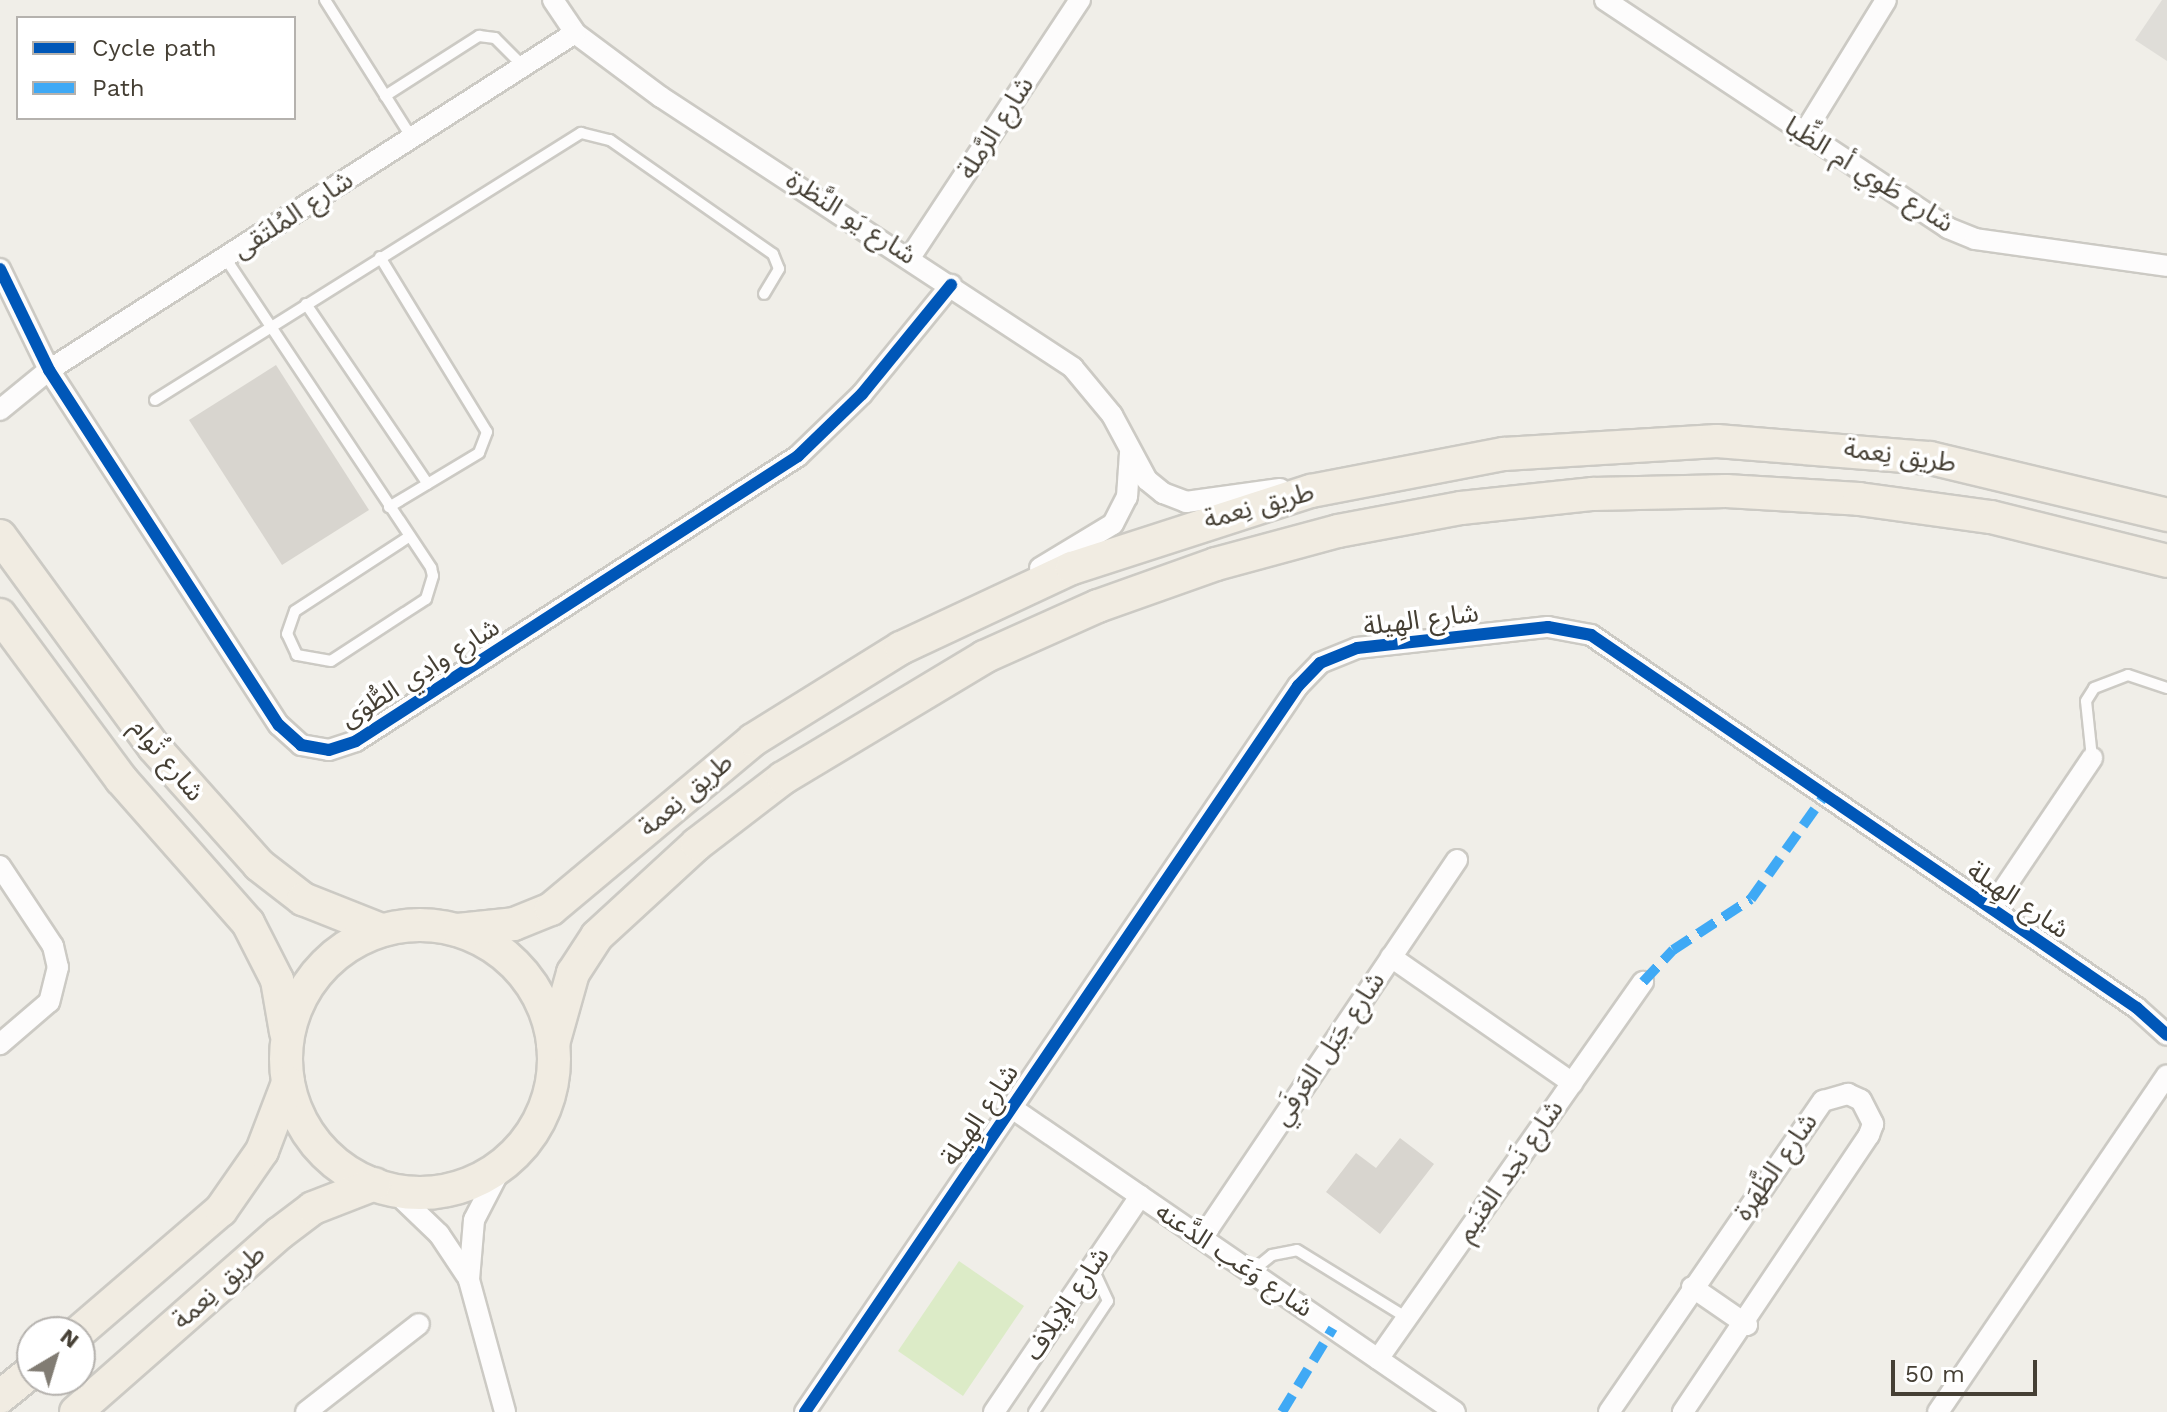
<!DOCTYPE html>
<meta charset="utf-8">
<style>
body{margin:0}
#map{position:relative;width:2167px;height:1412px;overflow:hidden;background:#f0eee8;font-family:"Work Sans","Noto Sans Arabic",sans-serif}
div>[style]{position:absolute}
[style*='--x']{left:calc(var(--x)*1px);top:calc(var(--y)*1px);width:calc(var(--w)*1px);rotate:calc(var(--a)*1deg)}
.green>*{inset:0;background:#dcebc7}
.parking>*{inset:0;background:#dfddd8}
.building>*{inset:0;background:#d8d5cf}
.roads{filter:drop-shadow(2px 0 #cccac4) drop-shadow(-2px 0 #cccac4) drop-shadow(0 2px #cccac4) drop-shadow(0 -2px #cccac4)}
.lane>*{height:10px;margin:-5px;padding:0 5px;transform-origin:5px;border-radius:5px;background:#fdfcfc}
.street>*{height:20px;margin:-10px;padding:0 10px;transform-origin:10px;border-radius:10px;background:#fdfcfc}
.primary>*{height:32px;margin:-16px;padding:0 16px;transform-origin:16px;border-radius:16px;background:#f1ece2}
.primary>.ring{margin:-16px;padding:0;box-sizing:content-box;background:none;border:32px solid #f1ece2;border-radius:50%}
.quiet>*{height:10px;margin-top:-5px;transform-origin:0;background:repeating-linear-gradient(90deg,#3fa9f5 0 20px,transparent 0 30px)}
.cycleway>*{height:12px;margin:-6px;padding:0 6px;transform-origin:6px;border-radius:6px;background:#0057b8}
span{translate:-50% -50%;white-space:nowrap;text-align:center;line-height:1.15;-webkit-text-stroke:7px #fff;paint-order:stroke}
.street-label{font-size:26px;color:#453f34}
.legend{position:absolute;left:16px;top:16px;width:280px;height:104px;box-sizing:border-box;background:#fff;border:2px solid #b5b2ae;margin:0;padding:10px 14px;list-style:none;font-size:24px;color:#453f34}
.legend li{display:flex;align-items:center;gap:16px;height:40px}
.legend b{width:40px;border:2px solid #b5b2ae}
.north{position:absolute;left:16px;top:1316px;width:80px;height:80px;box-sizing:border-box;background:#fff;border:2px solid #b5b2ae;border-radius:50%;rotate:38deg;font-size:22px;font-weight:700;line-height:32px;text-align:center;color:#453f34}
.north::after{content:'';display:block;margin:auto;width:28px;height:36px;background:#817c73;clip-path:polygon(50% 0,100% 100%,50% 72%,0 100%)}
.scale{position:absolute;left:1891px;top:1360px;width:146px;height:36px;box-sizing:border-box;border:4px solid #453f34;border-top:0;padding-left:10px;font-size:24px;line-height:28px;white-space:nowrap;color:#453f34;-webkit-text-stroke:6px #fff;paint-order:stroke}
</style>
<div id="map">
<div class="green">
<i style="clip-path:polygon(959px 1261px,1024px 1306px,963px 1396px,898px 1351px)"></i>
</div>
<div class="parking">
<i style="clip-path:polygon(2162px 0,2167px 0,2167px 61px,2135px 40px)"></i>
</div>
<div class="building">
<i style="clip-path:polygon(276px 365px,369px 510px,282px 565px,189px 420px)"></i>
<i style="clip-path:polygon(1400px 1138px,1434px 1164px,1380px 1234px,1326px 1192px,1356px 1153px,1376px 1168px)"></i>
</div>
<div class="roads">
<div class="lane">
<i style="--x:325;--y:0;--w:163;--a:57.8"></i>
<i style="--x:385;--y:96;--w:112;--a:-32.6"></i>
<i style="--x:479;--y:36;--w:16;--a:7"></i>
<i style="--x:495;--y:38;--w:41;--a:45"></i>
<i style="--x:380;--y:257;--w:205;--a:58.6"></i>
<i style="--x:487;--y:432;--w:22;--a:111"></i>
<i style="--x:479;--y:453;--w:105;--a:149"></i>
<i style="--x:226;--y:259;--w:371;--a:56.4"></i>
<i style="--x:431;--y:568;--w:8;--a:76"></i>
<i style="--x:433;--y:576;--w:24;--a:107"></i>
<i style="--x:426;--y:599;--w:113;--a:146.9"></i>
<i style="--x:331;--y:661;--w:35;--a:-170"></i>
<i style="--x:297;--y:655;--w:23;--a:-115"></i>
<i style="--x:287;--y:634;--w:24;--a:-71"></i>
<i style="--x:295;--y:611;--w:137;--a:-33.1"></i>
<i style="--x:306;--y:304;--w:217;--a:55.9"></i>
<i style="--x:155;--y:400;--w:503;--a:-32.08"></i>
<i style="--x:581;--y:133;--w:30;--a:14"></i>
<i style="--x:610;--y:140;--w:199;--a:35"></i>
<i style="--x:773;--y:254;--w:16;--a:68"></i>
<i style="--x:779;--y:269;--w:29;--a:121"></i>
<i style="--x:2092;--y:758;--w:57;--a:-96"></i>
<i style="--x:2086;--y:701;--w:15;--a:-58"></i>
<i style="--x:2094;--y:688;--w:36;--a:-21"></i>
<i style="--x:2128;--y:675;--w:41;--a:18.4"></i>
<i style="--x:1251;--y:1272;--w:27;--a:-39"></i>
<i style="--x:1272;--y:1255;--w:25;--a:-11"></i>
<i style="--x:1297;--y:1250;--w:129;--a:31.7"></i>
<i style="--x:1034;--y:1412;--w:133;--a:-56.3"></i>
<i style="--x:1108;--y:1301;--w:38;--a:-115"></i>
</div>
<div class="street">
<i style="--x:553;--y:0;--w:40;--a:56"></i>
<i style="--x:575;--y:33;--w:107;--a:36.7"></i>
<i style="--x:661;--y:97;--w:493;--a:33.3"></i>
<i style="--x:1073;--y:368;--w:61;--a:50.3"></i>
<i style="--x:1112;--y:415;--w:74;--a:61.7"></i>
<i style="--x:1147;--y:480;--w:21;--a:39"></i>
<i style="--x:1163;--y:493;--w:25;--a:21"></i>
<i style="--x:1186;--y:502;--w:95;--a:-7.9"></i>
<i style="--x:1605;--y:0;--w:412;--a:33.6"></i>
<i style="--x:1948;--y:228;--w:29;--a:22"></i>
<i style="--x:1975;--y:239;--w:194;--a:8"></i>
<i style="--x:1803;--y:135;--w:158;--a:-58.4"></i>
<i style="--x:911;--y:256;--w:307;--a:-56.6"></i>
<i style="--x:0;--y:269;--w:112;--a:64.1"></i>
<i style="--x:49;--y:370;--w:423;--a:57.1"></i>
<i style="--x:279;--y:725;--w:30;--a:42"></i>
<i style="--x:301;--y:745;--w:28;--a:10"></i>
<i style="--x:329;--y:750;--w:28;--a:-18"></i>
<i style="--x:356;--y:741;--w:526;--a:-32.81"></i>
<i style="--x:798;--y:456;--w:89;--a:-44.1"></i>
<i style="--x:862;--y:394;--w:141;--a:-50.8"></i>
<i style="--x:0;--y:410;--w:63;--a:-39.2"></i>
<i style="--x:49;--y:370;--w:625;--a:-32.65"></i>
<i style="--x:1040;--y:568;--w:85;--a:-31.1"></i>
<i style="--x:1113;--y:524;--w:30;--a:-63"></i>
<i style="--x:1127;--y:497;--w:44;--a:-86.1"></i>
<i style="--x:0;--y:866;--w:96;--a:56.5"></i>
<i style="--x:53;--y:946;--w:22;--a:77"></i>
<i style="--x:58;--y:967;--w:36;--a:104"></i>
<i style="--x:49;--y:1002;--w:65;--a:139.4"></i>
<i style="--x:1991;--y:908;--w:181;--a:-56"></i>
<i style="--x:1391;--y:957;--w:221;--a:34.8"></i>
<i style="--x:1012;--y:1108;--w:537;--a:34.46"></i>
<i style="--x:503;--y:1164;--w:63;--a:117.4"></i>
<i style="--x:474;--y:1220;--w:60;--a:94.8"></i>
<i style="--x:469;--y:1280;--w:137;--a:74.7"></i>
<i style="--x:392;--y:1189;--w:65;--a:43.8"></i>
<i style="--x:439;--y:1234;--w:50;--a:56.3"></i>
<i style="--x:1202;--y:1238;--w:456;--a:-56"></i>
<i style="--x:1692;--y:1287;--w:67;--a:34.6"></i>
<i style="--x:1378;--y:1359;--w:461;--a:-54.9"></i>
<i style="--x:306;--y:1412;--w:143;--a:-37.9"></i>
<i style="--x:805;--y:1412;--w:878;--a:-55.82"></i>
<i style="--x:1298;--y:686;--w:32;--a:-46"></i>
<i style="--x:1320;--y:663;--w:40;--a:-22"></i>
<i style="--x:1357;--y:648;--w:192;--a:-6.3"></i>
<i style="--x:1548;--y:627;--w:44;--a:10.5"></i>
<i style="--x:1591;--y:635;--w:661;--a:34.34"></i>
<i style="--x:2137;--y:1008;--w:40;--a:42"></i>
<i style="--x:994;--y:1412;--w:261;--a:-55.9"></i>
<i style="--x:1609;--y:1412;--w:378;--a:-55.5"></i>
<i style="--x:1823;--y:1101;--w:26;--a:-16"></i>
<i style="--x:1848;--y:1094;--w:14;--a:25"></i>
<i style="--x:1861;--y:1100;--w:27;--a:63"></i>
<i style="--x:1873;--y:1124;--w:12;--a:110"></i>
<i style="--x:1869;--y:1135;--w:334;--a:123.9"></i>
<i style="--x:1938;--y:1412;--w:407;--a:-55.8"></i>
</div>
<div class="primary">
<i style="--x:0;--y:536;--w:261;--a:53.9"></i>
<i style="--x:154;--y:747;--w:158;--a:48.3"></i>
<i style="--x:259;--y:865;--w:56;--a:37.7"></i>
<i style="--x:303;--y:899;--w:84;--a:21.7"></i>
<i style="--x:0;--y:615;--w:204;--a:53.6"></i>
<i style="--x:121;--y:779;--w:192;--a:48.6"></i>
<i style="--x:248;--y:923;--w:64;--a:63"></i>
<i style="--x:277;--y:980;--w:53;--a:80.2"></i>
<i class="ring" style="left:286px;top:925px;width:236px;height:236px"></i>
<i style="--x:458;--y:930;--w:56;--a:-6.1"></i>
<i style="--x:514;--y:924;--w:40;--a:-22"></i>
<i style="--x:551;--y:909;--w:263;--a:-39.9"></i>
<i style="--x:753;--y:740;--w:174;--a:-31.9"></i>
<i style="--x:901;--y:648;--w:189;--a:-25.1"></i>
<i style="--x:1072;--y:568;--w:251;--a:-17.9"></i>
<i style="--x:1311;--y:491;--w:197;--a:-10.9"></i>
<i style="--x:1504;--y:454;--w:213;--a:-3.5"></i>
<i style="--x:1717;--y:441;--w:214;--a:4.6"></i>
<i style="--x:1930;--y:458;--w:244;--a:13.5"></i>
<i style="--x:553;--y:1044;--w:74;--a:-74.3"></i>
<i style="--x:573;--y:973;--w:44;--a:-57"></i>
<i style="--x:597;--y:936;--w:136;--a:-42.6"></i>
<i style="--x:697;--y:844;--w:108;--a:-37.5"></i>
<i style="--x:783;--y:778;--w:235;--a:-31"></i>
<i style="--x:984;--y:657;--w:125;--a:-24.1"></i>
<i style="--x:1098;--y:606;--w:125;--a:-19.6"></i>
<i style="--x:1216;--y:564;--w:126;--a:-15.1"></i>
<i style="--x:1338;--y:531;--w:125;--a:-10.6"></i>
<i style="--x:1461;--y:508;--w:133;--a:-6.1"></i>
<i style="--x:1593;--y:494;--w:133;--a:-1.3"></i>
<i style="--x:1726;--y:491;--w:133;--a:3.4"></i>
<i style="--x:1859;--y:499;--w:133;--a:7.8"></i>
<i style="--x:1991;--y:517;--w:181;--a:14"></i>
<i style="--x:79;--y:1332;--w:187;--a:-40.7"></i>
<i style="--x:221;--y:1210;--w:72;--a:-55.2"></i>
<i style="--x:262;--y:1151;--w:73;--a:-69.1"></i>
<i style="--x:0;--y:1397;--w:41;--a:-39.1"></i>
<i style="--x:76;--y:1412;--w:271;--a:-41.3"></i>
<i style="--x:280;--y:1233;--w:41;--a:-37.1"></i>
<i style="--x:313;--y:1208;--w:66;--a:-21.2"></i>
</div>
</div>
<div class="quiet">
<i style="--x:1643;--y:982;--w:44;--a:-46.8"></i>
<i style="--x:1673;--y:950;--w:93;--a:-33.2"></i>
<i style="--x:1751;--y:899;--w:128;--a:-54.6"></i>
<i style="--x:1282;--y:1412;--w:98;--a:-58.7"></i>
</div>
<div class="cycleway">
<i style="--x:0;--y:269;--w:112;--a:64.1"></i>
<i style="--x:49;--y:370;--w:423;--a:57.1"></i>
<i style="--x:279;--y:725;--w:30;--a:42"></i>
<i style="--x:301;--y:745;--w:28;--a:10"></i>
<i style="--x:329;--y:750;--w:28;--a:-18"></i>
<i style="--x:356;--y:741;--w:526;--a:-32.81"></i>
<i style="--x:798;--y:456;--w:89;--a:-44.1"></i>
<i style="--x:862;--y:394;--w:141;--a:-50.8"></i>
<i style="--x:805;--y:1412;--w:878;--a:-55.82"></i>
<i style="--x:1298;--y:686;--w:32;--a:-46"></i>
<i style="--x:1320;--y:663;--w:40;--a:-22"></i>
<i style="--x:1357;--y:648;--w:192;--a:-6.3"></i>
<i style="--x:1548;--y:627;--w:44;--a:10.5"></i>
<i style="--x:1591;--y:635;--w:661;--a:34.34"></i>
<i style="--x:2137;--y:1008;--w:40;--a:42"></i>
</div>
<div class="street-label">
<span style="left:996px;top:128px;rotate:-57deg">شارع الرَّملة</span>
<span style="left:1869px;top:175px;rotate:32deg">شارع طَوِي أم الظِّبا</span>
<span style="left:293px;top:215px;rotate:-33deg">شارع المُلتَقى</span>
<span style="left:851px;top:218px;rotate:33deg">شارع يَو النَّظرة</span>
<span style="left:1900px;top:456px;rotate:8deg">طريق نِعمة</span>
<span style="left:1259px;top:506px;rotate:-15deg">طريق نِعمة</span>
<span style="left:1421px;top:620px;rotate:-7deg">شارع الهِيلة</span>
<span style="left:420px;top:673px;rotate:-32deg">شارع وادِي الطُّوَى</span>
<span style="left:167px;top:760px;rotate:50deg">شارع تُوام</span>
<span style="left:686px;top:795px;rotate:-40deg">طريق نِعمة</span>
<span style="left:2018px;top:900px;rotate:34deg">شارع الهِيلة</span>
<span style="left:1329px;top:1049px;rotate:-56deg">شارع جَبَل العَرفَي</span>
<span style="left:980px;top:1115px;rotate:-56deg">شارع الهِيلة</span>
<span style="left:1776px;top:1167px;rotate:-55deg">شارع الظَّهَرة</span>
<span style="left:1510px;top:1171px;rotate:-55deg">شارع نَجد الغنَيم</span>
<span style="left:1234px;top:1260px;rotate:34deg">شارع وَعَب الدَّعنه</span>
<span style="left:219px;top:1287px;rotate:-41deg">طريق نِعمة</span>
<span style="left:1067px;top:1304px;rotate:-56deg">شارع الإيلاف</span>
</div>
<ul class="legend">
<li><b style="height:10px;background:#0057b8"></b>Cycle path</li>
<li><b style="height:10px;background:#3fa9f5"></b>Path</li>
</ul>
<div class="north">N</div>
<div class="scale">50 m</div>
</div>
